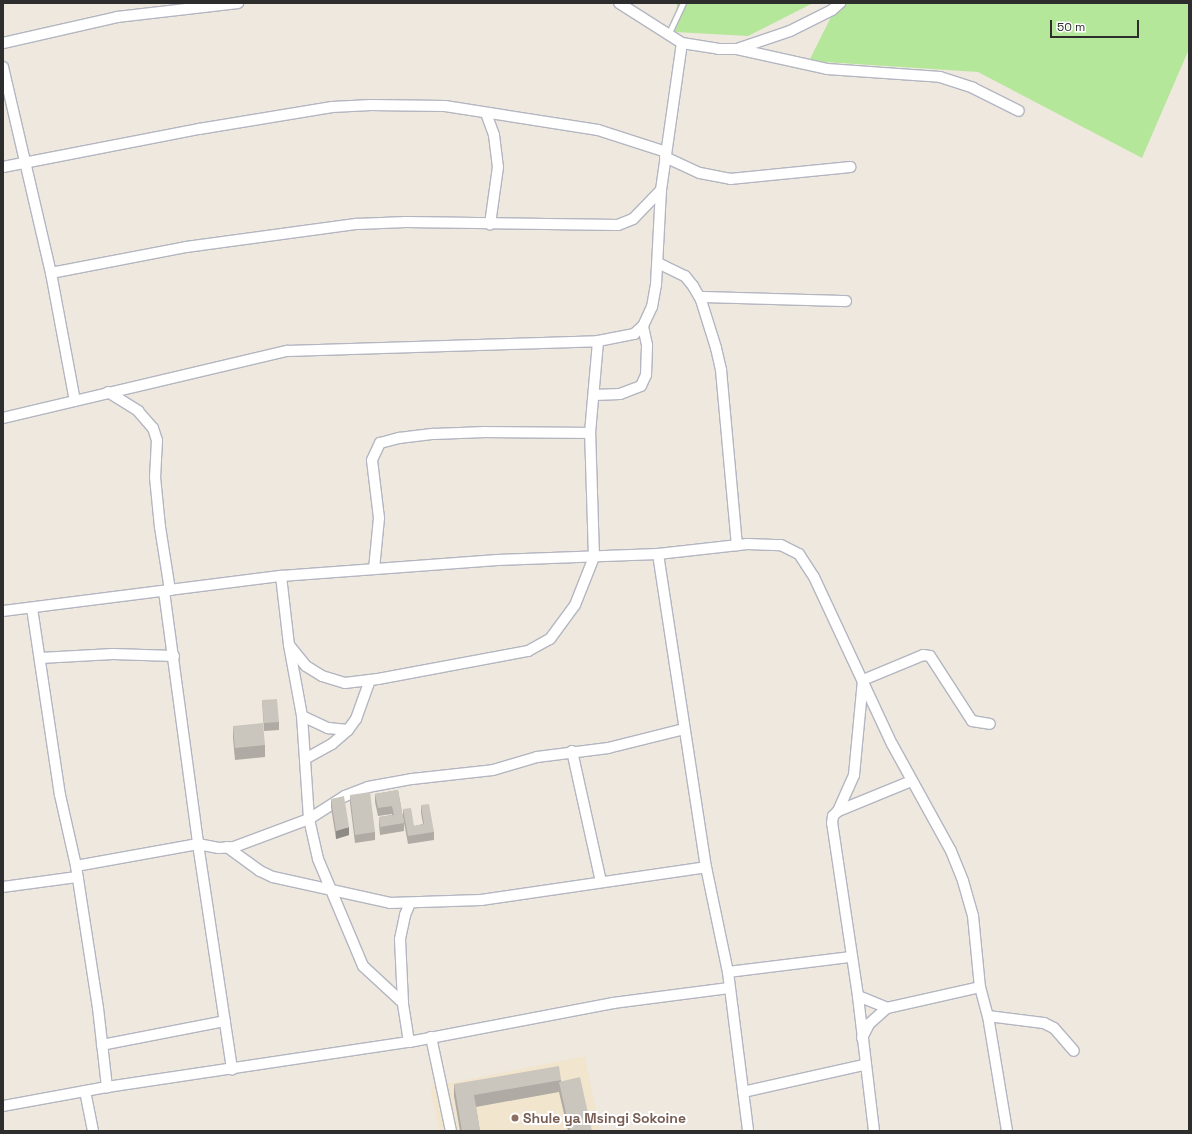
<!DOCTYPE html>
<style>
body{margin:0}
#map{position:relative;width:1192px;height:1134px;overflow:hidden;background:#efe8df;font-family:"Space Grotesk",sans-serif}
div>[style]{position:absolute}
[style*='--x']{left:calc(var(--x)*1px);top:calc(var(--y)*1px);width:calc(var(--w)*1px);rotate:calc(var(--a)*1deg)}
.education>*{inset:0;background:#f1e5ce}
.green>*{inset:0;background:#b5e79a}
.roads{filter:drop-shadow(1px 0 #b3b6c1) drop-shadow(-1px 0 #b3b6c1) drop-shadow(0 1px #b3b6c1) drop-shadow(0 -1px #b3b6c1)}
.service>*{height:5px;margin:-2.5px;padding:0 2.5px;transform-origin:2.5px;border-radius:2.5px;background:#fff}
.minor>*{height:10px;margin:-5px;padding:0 5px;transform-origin:5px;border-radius:5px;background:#fff}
.wall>*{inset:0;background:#afaaa3}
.shaded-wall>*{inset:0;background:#8e8b84}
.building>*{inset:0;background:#cbc6bd}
.dots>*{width:11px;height:11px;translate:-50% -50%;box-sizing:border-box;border:2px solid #fff;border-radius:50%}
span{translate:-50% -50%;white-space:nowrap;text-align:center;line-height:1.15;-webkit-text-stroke:4px #fff;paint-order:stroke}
.education-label{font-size:14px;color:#785e54;font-weight:700}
.left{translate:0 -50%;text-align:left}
.frame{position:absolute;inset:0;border:4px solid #2d2d2d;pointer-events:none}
.scale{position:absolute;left:1050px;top:20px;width:89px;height:18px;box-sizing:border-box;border:2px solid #2d2d2d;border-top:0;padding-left:5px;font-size:12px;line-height:14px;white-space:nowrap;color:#2d2d2d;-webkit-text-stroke:3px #fff;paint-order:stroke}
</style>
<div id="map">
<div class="education">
<i style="clip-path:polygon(585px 1056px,600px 1131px,439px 1131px,430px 1087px)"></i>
</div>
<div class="green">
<i style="clip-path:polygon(677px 3px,813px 3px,748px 36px,675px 32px)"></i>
<i style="clip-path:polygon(838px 3px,1189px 3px,1189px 49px,1142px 158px,978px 72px,809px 61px)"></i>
</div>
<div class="roads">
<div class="service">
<i style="--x:668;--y:35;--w:35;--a:-65"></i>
</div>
<div class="minor">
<i style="--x:619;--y:3;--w:75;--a:32.4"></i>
<i style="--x:682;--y:43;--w:36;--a:9"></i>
<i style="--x:718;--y:49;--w:19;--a:0"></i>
<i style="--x:737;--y:49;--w:56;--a:-18.8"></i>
<i style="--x:790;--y:31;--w:47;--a:-26.6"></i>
<i style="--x:832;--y:10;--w:11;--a:-41"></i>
<i style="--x:3;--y:43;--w:117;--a:-12.8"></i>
<i style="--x:117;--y:17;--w:122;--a:-6.6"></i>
<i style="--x:737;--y:49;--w:92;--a:12.5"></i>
<i style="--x:827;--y:69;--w:113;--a:4"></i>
<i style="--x:940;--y:77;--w:35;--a:18"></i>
<i style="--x:973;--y:88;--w:51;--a:26.6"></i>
<i style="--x:3;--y:67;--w:212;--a:76.9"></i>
<i style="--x:51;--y:273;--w:130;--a:79.4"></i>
<i style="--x:486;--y:113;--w:23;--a:70"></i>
<i style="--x:494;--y:135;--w:32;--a:83"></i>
<i style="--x:498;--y:167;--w:58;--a:98"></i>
<i style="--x:665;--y:157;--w:38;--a:25"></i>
<i style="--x:700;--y:173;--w:31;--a:11"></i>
<i style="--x:730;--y:179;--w:121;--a:-5.7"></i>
<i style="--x:3;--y:167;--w:200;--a:-11"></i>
<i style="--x:199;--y:129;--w:135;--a:-9.4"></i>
<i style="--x:332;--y:107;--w:39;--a:-3"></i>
<i style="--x:371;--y:105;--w:74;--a:0.8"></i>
<i style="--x:445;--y:106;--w:155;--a:8.9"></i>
<i style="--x:598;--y:130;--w:71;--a:17.9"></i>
<i style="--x:658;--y:263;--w:30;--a:26"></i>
<i style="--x:685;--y:276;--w:13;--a:51"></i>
<i style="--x:693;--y:286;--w:16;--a:60"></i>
<i style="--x:701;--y:300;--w:50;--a:72.6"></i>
<i style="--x:716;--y:348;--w:23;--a:77"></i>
<i style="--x:721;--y:370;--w:176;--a:84.8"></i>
<i style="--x:51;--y:273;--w:137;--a:-10.9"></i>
<i style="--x:186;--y:247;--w:173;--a:-7.7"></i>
<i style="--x:357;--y:224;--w:49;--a:-2.3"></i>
<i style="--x:406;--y:222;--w:212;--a:0.8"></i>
<i style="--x:618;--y:225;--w:16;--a:-22"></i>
<i style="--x:633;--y:219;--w:40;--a:-46"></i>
<i style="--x:700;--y:297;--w:146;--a:1.6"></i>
<i style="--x:108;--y:392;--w:36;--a:32"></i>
<i style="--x:138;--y:411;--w:23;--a:49"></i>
<i style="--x:153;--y:428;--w:13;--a:72"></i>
<i style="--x:157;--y:440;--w:37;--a:93"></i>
<i style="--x:155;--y:477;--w:50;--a:84.3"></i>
<i style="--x:160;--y:527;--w:64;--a:81"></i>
<i style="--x:594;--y:395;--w:26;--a:-2"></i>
<i style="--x:620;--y:394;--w:22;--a:-21"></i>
<i style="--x:641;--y:386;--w:12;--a:-66"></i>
<i style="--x:646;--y:375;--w:30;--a:-88"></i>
<i style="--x:647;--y:345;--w:19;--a:-102"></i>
<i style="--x:3;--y:418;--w:292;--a:-13.3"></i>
<i style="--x:287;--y:351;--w:311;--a:-1.8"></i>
<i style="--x:598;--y:341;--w:37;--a:-11"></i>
<i style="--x:634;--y:334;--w:12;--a:-42"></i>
<i style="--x:643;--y:326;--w:21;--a:-65"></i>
<i style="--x:652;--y:307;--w:22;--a:-80"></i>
<i style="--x:656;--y:285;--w:95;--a:-87"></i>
<i style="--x:661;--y:190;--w:148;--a:-81.9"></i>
<i style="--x:658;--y:554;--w:317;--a:81.3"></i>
<i style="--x:706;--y:867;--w:107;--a:78.2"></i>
<i style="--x:728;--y:972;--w:160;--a:82.8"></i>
<i style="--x:374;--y:569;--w:51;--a:-84.4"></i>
<i style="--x:379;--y:518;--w:58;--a:-96.9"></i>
<i style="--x:372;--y:460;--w:19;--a:-65"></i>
<i style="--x:380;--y:443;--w:20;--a:-15"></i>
<i style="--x:399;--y:438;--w:35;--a:-7"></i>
<i style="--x:434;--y:434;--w:51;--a:-2.2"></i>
<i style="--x:485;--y:432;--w:105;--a:0.5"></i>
<i style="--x:281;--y:576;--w:69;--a:83.4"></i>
<i style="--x:289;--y:645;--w:72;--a:79.6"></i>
<i style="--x:302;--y:716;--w:103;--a:86.1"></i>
<i style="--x:309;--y:819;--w:41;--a:77.3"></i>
<i style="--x:318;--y:859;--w:116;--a:67.2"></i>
<i style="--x:363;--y:966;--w:54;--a:42.8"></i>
<i style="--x:164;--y:591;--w:255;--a:82.3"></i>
<i style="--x:198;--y:844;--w:228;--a:81.4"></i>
<i style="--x:32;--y:608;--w:189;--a:81.5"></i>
<i style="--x:60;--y:795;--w:73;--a:77.3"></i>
<i style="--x:76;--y:866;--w:144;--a:81.2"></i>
<i style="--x:98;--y:1008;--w:80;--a:83.5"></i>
<i style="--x:3;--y:611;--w:280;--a:-7.2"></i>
<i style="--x:281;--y:576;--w:217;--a:-4.2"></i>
<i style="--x:497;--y:560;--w:161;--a:-2.1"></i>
<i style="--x:658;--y:554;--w:90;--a:-6.4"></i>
<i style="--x:747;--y:544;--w:34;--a:2"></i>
<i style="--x:781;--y:545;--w:20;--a:27"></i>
<i style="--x:799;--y:554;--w:27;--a:57"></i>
<i style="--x:814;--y:577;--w:184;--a:65"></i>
<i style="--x:892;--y:744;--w:122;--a:61.1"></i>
<i style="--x:951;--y:851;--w:32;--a:68"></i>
<i style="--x:963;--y:881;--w:36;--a:74"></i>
<i style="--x:973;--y:916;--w:71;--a:84.4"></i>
<i style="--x:980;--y:987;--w:30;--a:75"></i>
<i style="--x:988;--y:1016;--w:117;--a:80.6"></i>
<i style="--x:289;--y:645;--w:27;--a:51"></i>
<i style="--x:306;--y:666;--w:19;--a:32"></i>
<i style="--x:322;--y:676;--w:24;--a:17"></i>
<i style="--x:345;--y:683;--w:33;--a:-7"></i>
<i style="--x:378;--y:679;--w:153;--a:-10.6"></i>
<i style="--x:528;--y:651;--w:25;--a:-29"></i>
<i style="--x:550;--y:639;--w:42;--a:-53.7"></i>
<i style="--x:575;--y:605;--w:52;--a:-68.4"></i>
<i style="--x:594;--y:557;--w:124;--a:-91.8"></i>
<i style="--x:590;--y:433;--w:92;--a:-85"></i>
<i style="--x:40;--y:658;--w:73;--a:-3.1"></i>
<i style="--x:113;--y:654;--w:61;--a:1.9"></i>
<i style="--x:302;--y:716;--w:29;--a:25"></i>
<i style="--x:328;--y:728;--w:20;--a:6"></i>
<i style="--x:572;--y:751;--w:134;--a:77.5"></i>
<i style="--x:305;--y:759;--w:31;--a:-29"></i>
<i style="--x:332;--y:744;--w:21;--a:-41"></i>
<i style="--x:348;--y:730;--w:14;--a:-54"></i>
<i style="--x:356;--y:719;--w:41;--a:-70.3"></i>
<i style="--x:838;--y:811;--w:39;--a:-66"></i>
<i style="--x:854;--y:775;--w:95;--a:-84.6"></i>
<i style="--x:863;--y:680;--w:65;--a:-22.6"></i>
<i style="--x:923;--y:655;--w:7;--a:8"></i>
<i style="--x:930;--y:656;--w:77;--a:57.1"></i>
<i style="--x:972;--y:721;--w:18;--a:9"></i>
<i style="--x:227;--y:847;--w:41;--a:36"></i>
<i style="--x:260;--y:871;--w:14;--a:25"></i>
<i style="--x:273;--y:877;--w:120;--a:12.5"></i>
<i style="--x:390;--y:903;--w:91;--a:-1.9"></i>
<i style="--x:481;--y:900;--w:227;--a:-8.3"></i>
<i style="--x:76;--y:866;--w:124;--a:-10.2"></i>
<i style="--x:198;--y:844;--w:21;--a:11"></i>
<i style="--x:219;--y:848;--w:15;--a:-4"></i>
<i style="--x:234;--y:847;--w:80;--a:-20.5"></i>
<i style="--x:309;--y:819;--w:43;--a:-32.6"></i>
<i style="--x:345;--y:796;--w:25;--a:-21"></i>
<i style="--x:368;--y:787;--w:45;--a:-10.3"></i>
<i style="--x:412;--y:779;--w:81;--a:-6.3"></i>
<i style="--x:493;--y:770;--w:46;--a:-16.5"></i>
<i style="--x:537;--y:757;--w:72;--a:-7.2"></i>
<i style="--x:608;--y:748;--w:78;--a:-14"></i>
<i style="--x:3;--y:887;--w:75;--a:-7.7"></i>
<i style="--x:728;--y:972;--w:124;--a:-7"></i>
<i style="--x:858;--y:996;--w:31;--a:22"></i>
<i style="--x:887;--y:1008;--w:95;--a:-12.7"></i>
<i style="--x:988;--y:1016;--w:56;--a:7.1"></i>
<i style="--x:1044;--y:1023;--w:11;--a:27"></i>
<i style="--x:1054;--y:1028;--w:30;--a:49"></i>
<i style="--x:431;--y:1037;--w:96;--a:78"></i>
<i style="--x:862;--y:1038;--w:16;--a:-63"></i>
<i style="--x:869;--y:1024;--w:24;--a:-42"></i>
<i style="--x:409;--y:1042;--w:39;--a:-99"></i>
<i style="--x:403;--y:1003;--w:64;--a:-92.7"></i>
<i style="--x:400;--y:939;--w:25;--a:-78"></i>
<i style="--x:405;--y:915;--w:13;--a:-67"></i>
<i style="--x:102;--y:1045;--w:125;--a:-11"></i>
<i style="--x:85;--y:1091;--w:41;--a:78.7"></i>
<i style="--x:743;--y:1092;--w:124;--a:-12.6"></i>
<i style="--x:3;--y:1106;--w:106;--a:-10.4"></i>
<i style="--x:107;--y:1087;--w:305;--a:-8.5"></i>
<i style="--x:409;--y:1042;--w:208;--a:-10.8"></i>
<i style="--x:613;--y:1003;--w:117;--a:-7.4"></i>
<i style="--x:874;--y:1131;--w:136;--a:-96.8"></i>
<i style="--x:858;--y:996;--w:175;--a:-98.5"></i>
<i style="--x:832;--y:823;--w:7;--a:-82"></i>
<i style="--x:833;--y:816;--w:7;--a:-45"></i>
<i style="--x:838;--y:811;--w:79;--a:-22.3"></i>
</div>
</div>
<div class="wall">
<i style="clip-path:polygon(262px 700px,279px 722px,279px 730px,264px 731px)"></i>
<i style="clip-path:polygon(233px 726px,265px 745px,265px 757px,235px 760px,233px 738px)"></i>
<i style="clip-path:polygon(398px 790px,404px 823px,404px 831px,380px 835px,379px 825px,379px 817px,392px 815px,392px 814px,378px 816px,375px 802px,375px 794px)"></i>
<i style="clip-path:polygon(350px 795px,375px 832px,375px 840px,355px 843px,350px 803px)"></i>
<i style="clip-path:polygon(331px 799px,349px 835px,336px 839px,331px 807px)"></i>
<i style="clip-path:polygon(421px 805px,434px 832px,434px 840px,408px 844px,403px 817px,403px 809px,414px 826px,423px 824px,421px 813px)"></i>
<i style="clip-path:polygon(561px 1080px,561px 1081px,592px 1131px,568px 1131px,559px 1092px,476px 1107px,480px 1131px,460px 1131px,454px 1096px,454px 1084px)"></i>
</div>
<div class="shaded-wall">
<i style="clip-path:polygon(349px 827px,349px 835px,336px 839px,336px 831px)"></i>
</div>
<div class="building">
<i style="clip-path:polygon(277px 699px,279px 722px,264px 723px,262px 700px)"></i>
<i style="clip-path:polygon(263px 723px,265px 745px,235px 748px,233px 726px)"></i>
<i style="clip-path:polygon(398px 790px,404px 823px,380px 827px,379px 817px,394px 815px,392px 806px,378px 808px,375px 794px)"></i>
<i style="clip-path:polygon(370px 792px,375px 832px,355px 835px,350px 795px)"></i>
<i style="clip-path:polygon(344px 796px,349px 827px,336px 831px,331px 799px)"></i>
<i style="clip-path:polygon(429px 804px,434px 832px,408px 836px,403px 809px,411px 808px,414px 826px,424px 824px,421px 805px)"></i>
<i style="clip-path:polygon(559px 1066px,561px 1080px,474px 1095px,480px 1131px,462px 1131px,454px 1084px)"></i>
<i style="clip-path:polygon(580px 1077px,592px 1131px,570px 1131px,559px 1082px)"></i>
</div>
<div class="dots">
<i style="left:515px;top:1118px;background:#8d6e63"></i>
</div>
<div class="education-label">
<span class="left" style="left:523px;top:1118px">Shule ya Msingi Sokoine</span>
</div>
<div class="frame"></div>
<div class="scale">50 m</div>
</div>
